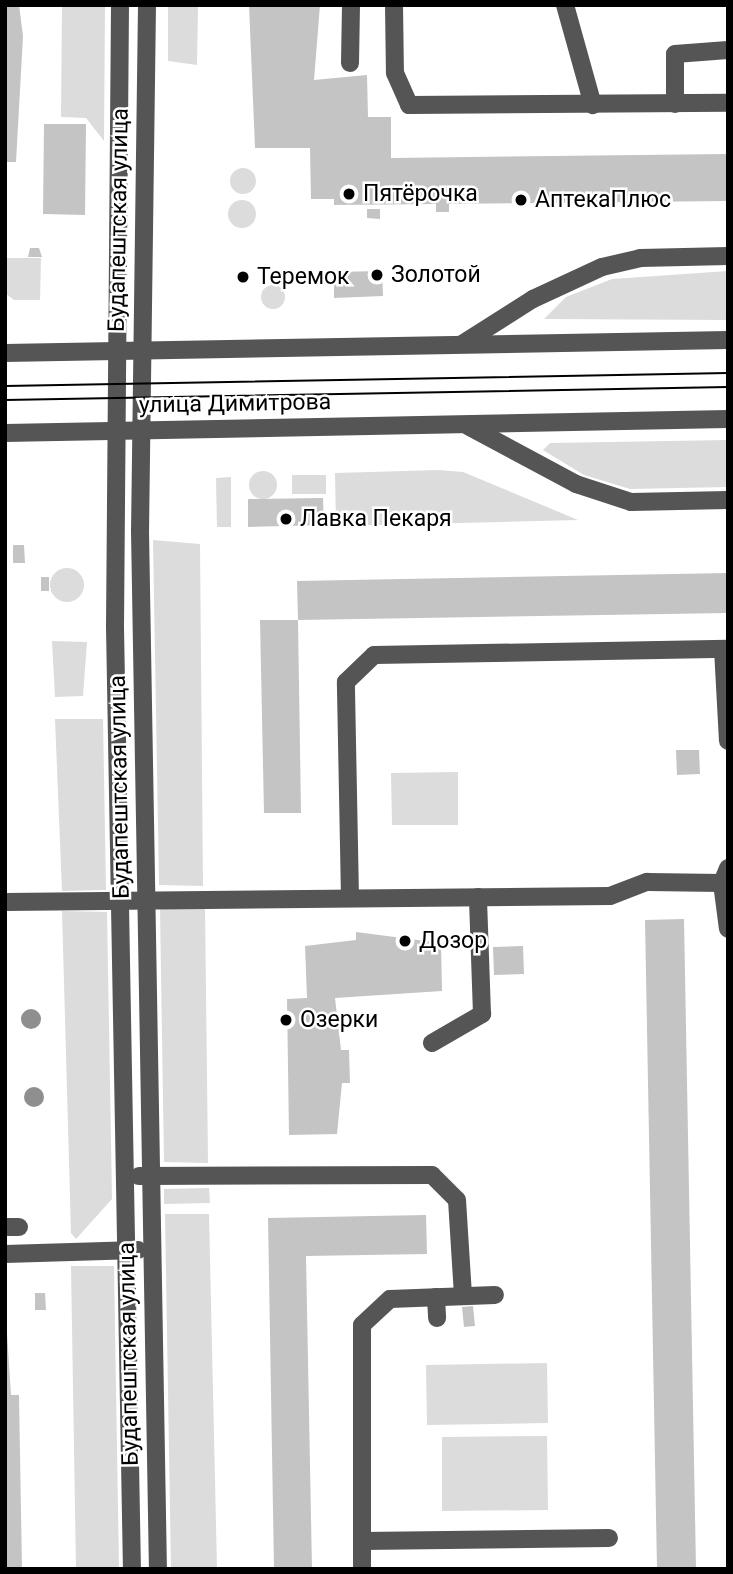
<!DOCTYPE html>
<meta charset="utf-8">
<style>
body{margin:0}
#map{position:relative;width:733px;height:1574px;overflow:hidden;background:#fff;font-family:Roboto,sans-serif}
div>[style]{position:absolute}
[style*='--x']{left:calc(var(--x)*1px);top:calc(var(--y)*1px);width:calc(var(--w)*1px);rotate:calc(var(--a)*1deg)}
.green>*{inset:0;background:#dcdcdc}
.round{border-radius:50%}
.building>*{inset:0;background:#c4c4c4}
.minor>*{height:18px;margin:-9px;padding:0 9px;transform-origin:9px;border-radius:9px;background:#555}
.tram>*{height:2px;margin:-1px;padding:0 1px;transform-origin:1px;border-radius:1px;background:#000}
.trees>*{width:20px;height:20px;margin:-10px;border-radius:50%;background:#8f8f8f}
.dots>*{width:19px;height:19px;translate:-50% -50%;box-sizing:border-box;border:4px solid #fff;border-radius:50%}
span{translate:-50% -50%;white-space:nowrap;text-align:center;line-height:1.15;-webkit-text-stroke:5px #fff;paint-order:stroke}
.poi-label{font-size:23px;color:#000}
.left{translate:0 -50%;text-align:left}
.street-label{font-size:23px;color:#000}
.frame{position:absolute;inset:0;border:7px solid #000;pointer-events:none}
</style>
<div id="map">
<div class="green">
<i style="clip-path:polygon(62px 5px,105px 5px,104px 141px,86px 118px,61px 117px)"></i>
<i style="clip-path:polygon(168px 5px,198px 5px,197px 65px,168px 61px)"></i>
<i class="round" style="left:230px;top:168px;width:26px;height:26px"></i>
<i class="round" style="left:228px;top:200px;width:28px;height:28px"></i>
<i style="clip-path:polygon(5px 258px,41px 258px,40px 300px,14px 300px,5px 293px)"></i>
<i style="clip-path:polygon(728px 271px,728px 320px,544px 319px,566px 297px,612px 279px)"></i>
<i class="round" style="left:261px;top:285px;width:24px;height:24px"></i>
<i style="clip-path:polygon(728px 440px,728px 487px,630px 489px,584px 475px,543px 450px,550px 443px)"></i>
<i style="clip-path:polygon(438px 470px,463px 472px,578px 520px,336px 526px,335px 473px)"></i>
<i class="round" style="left:249px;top:471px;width:28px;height:28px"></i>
<i style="clip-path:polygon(292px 475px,326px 475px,326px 494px,292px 494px)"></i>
<i style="clip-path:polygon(231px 477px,231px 527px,217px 527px,216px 478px)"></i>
<i style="clip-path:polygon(153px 540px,200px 544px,203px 886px,159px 885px)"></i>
<i class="round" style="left:50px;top:568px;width:34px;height:34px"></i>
<i style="clip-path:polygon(52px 641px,87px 642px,83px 696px,55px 697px)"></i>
<i style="clip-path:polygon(55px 719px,103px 719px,106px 890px,62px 891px)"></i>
<i style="clip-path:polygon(458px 772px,458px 825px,392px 825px,391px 773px)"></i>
<i style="clip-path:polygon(205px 907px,208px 1163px,164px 1162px,160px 909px)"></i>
<i style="clip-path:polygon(62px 911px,107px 912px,112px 1199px,76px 1239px,71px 1233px)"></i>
<i style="clip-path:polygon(209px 1188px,210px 1203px,164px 1204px,164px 1189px)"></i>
<i style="clip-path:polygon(165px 1214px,209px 1214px,217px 1569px,171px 1569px)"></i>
<i style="clip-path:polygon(71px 1266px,114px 1266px,119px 1569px,76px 1569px)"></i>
<i style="clip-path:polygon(547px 1363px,548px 1423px,427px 1425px,426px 1365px)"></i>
<i style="clip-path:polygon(547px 1436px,548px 1510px,442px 1511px,442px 1437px)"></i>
</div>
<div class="building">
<i style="clip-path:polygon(5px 5px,19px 5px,23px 36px,16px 162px,5px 162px)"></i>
<i style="clip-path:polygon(249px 5px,320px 5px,314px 80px,367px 75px,368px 117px,391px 117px,391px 158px,728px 154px,728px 201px,449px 204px,449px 212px,436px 212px,436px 204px,334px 205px,334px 199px,311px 199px,310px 148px,255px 148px)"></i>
<i style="clip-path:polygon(44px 124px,86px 124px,85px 215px,43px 214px)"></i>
<i style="clip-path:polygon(367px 209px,380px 209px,380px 219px,367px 218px)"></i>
<i style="clip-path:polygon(39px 248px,42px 257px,28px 257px,30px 248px)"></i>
<i class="round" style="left:236px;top:270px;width:14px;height:14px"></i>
<i style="clip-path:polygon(382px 271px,383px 296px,334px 298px,334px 272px)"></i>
<i style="clip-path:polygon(323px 498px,324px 525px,248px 527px,248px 499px)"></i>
<i style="clip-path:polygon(13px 545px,24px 545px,25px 563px,13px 563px)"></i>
<i style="clip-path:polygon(728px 573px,728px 613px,298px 620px,297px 581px)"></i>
<i style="clip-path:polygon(41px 577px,49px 577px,49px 591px,41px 591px)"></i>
<i style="clip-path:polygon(260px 620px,298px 620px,301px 813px,264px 813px)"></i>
<i style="clip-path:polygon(676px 750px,699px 750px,700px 774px,677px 775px)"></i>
<i style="clip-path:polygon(684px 919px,696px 1569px,657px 1569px,645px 920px)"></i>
<i style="clip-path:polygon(356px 932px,441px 943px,442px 991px,335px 998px,341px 1050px,349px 1050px,350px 1083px,342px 1083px,337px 1134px,289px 1135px,287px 999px,307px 998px,305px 946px,356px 940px)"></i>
<i style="clip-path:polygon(523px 946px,524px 974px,494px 975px,493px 947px)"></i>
<i style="clip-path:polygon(426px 1215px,427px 1254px,306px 1256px,312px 1569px,274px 1569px,268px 1218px)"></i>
<i style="clip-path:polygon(35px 1293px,45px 1293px,46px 1310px,35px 1310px)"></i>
<i style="clip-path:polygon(5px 1302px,11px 1395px,19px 1395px,22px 1569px,5px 1569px)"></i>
<i style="clip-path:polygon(473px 1306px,475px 1326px,464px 1327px,462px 1307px)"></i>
</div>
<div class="minor">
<i style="--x:120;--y:5;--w:622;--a:90.46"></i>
<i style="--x:115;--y:627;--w:942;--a:88.97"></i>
<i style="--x:147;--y:5;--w:526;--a:90.76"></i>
<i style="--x:140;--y:531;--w:1038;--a:89.01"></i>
<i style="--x:394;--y:5;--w:68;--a:89.2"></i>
<i style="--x:395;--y:73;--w:35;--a:66"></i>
<i style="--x:409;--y:105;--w:319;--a:-0.4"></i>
<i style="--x:565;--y:5;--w:104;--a:74.4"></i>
<i style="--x:350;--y:63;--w:58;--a:-89"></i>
<i style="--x:675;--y:104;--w:50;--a:-90"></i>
<i style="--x:675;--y:54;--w:53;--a:-4.3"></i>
<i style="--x:462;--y:344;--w:84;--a:-32.4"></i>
<i style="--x:533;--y:299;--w:76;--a:-24.9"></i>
<i style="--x:602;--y:267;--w:39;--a:-13"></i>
<i style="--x:640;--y:258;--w:88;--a:-1.3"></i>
<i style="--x:5;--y:353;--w:723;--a:-1.03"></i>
<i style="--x:468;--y:426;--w:123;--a:28.2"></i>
<i style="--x:576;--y:484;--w:58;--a:18.1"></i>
<i style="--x:631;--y:502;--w:97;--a:-1.2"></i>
<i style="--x:5;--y:433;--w:723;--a:-1.11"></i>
<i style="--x:723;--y:649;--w:92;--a:86.9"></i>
<i style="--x:728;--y:868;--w:16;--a:112"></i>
<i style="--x:722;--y:883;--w:46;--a:82.6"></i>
<i style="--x:350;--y:898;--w:216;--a:-91.1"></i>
<i style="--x:346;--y:682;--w:39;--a:-44"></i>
<i style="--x:374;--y:655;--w:354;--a:-1"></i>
<i style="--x:5;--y:902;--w:605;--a:-0.57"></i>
<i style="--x:610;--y:896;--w:40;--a:-21"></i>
<i style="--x:647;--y:882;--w:75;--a:0.8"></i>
<i style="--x:432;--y:1043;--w:58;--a:-30.1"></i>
<i style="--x:482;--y:1014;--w:117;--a:-92"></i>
<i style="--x:139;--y:1176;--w:293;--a:-0.2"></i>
<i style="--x:432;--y:1175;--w:35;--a:45"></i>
<i style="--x:457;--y:1200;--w:96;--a:86.4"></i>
<i style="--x:5;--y:1227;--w:14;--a:0"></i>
<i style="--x:5;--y:1254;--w:133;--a:-1.7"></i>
<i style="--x:436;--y:1297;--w:21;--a:87"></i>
<i style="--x:362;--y:1541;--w:247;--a:-0.7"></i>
<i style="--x:362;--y:1569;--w:244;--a:-90"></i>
<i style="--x:362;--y:1325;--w:38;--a:-43"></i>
<i style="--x:390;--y:1299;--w:105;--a:-2.2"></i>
</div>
<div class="tram">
<i style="--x:5;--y:386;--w:723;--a:-1.03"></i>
<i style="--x:5;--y:400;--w:723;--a:-1.03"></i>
</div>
<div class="trees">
<i style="left:31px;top:1019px"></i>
<i style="left:34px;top:1097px"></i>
</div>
<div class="dots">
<i style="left:349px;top:194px;background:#000"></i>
<i style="left:521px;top:200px;background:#000"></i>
<i style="left:377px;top:275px;background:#000"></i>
<i style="left:243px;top:277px;background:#000"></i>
<i style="left:286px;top:519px;background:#000"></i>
<i style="left:405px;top:941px;background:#000"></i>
<i style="left:286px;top:1020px;background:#000"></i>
</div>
<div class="poi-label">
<span class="left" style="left:363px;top:194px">Пятёрочка</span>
<span class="left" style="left:535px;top:200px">АптекаПлюс</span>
<span class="left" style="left:391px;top:275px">Золотой</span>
<span class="left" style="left:257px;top:277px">Теремок</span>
<span class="left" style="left:300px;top:519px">Лавка Пекаря</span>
<span class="left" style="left:419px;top:941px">Дозор</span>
<span class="left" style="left:300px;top:1020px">Озерки</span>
</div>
<div class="street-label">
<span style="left:119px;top:220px;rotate:-89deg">Будапештская улица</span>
<span style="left:235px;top:404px;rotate:-1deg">улица Димитрова</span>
<span style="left:120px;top:787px;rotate:-91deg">Будапештская улица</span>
<span style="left:129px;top:1354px;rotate:-91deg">Будапештская улица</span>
</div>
<div class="frame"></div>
</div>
